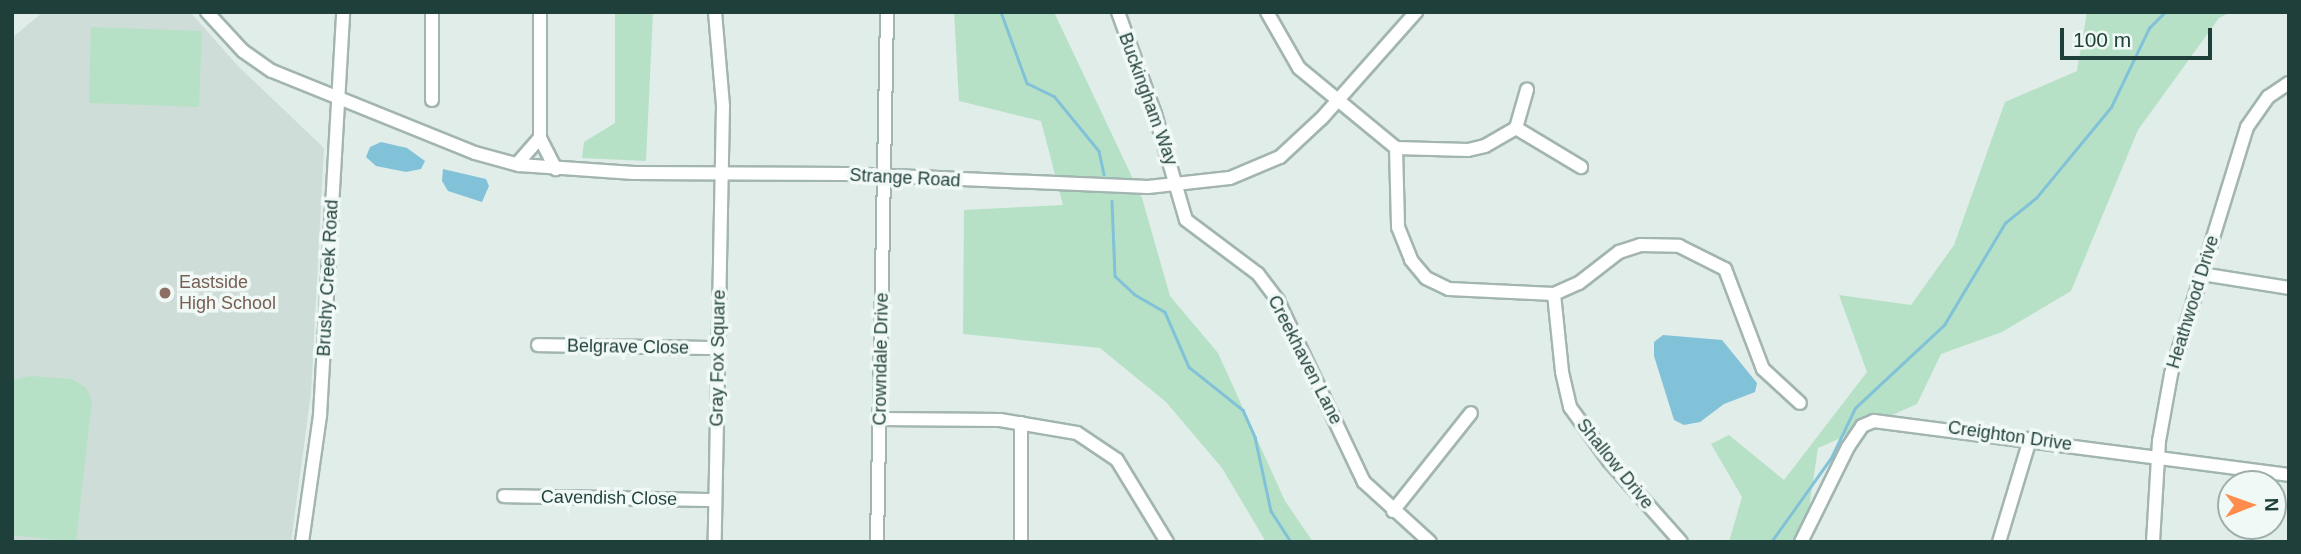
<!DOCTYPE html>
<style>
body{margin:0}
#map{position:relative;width:2301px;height:554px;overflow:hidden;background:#e0ede9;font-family:Arial,sans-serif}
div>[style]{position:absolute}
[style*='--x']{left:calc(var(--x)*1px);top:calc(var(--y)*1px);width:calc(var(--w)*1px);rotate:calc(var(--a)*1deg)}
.built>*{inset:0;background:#ceddd8}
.green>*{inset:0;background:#b7e1c6}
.water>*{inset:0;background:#82c2d8}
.stream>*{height:2.5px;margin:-1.25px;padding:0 1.25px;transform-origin:1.25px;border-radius:1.25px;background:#82c2d8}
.roads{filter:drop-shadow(2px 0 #a2b5b1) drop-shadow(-2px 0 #a2b5b1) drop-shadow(0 2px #a2b5b1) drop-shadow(0 -2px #a2b5b1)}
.minor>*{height:12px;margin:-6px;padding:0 6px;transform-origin:6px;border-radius:6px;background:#fff}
.dots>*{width:19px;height:19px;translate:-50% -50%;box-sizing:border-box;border:4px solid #f1f9f6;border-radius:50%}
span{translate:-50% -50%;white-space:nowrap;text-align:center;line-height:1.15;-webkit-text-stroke:7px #f1f9f6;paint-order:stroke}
.street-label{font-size:18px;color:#1f3f3a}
.education-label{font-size:18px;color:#785e54}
.left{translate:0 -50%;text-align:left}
.frame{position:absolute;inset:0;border:14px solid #1f3f3a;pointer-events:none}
.north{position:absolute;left:2217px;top:470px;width:70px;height:70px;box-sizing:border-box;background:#f1f9f6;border:2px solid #9dafab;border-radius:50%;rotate:89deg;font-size:19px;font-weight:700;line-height:28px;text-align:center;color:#1f3f3a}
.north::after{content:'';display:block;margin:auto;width:24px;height:32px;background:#ff8b4c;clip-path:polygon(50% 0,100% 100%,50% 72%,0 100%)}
.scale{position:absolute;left:2060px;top:28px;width:152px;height:32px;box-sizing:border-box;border:4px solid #1f3f3a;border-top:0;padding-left:9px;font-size:21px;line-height:24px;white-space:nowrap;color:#1f3f3a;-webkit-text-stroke:5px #f1f9f6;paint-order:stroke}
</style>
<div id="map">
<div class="built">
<i style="clip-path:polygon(43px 12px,190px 12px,239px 67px,324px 148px,311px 393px,291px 542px,12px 542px,12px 38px)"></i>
</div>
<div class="green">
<i style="clip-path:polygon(615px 12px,653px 12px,646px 161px,582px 158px,584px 142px,615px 123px)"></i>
<i style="clip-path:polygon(954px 12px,1054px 12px,1142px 198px,1170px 296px,1218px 353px,1285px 501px,1313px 542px,1266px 542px,1222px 468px,1166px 402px,1100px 348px,963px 334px,964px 210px,1063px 205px,1041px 121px,959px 101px)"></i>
<i style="clip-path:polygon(2087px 12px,2231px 12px,2219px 18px,2138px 130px,2071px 291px,2002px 332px,1941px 354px,1917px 404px,1818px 448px,1804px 542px,1729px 542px,1742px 497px,1711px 444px,1729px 435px,1784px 480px,1867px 372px,1839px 295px,1911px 305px,1954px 245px,2005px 102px,2077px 71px)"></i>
<i style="clip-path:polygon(91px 27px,202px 31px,199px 107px,89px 103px)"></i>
<i style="clip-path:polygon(30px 376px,72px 379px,86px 388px,92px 400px,76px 542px,12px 535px,12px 380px)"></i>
</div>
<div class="water">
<i style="clip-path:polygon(381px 142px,407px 148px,425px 161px,421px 169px,406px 172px,376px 166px,366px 157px,370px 147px)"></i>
<i style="clip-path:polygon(443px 169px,486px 179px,489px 186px,482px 202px,448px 191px,442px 181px)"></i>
<i style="clip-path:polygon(1663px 335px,1722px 340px,1757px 383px,1755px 392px,1724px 404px,1700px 422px,1684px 425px,1674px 420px,1654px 356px,1654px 342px)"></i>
</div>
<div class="stream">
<i style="--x:1001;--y:12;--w:76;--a:69.9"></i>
<i style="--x:1027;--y:83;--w:30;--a:26"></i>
<i style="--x:1054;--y:96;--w:71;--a:50.7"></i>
<i style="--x:1099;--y:151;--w:24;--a:78"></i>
<i style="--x:1112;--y:201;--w:75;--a:87.7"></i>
<i style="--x:1115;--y:276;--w:26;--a:43"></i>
<i style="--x:1134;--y:294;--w:36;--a:30"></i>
<i style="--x:1165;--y:312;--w:60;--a:66.4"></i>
<i style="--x:1189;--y:367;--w:69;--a:38.5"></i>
<i style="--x:1243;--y:410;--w:30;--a:66"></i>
<i style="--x:1255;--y:437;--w:76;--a:77.8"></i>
<i style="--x:1271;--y:511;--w:37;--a:57"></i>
<i style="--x:1771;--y:542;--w:103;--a:-54.5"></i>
<i style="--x:1831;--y:458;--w:55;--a:-64.4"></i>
<i style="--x:1855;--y:408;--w:122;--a:-43"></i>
<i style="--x:1944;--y:325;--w:119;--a:-59.1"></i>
<i style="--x:2005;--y:223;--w:40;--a:-39"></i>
<i style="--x:2036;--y:198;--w:118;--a:-50.5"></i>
<i style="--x:2111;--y:107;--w:88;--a:-64.3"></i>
<i style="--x:2149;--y:28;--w:23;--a:-45"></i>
</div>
<div class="roads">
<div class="minor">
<i style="--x:207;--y:12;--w:53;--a:47.3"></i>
<i style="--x:243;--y:51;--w:35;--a:35"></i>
<i style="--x:272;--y:71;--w:219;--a:22"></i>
<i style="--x:475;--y:153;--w:46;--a:15.3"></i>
<i style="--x:519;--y:165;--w:115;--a:4"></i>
<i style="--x:634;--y:173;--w:214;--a:0.3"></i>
<i style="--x:848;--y:174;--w:300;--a:2.5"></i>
<i style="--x:1148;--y:187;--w:82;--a:-6.3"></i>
<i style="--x:1230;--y:178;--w:54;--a:-22.8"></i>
<i style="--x:1280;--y:157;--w:57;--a:-42.9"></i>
<i style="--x:1322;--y:118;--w:142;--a:-48.4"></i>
<i style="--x:432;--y:12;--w:88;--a:90"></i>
<i style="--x:540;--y:12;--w:126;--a:90"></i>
<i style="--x:540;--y:138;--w:35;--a:63"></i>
<i style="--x:715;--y:12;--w:94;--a:85.1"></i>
<i style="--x:723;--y:106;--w:436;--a:91.1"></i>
<i style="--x:1118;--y:12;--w:109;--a:70.1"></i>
<i style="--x:1155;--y:114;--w:110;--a:73.7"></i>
<i style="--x:1186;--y:220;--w:90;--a:36.9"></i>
<i style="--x:1258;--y:274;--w:34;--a:53"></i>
<i style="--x:1278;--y:301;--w:200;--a:64.6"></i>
<i style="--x:1364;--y:482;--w:89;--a:42.3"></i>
<i style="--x:1267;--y:12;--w:64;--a:60.3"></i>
<i style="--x:1299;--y:68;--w:126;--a:39.5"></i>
<i style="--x:1396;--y:148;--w:72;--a:1.6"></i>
<i style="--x:1468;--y:150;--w:17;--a:-13"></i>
<i style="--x:1485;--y:146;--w:36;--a:-30"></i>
<i style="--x:1516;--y:128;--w:40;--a:-74"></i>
<i style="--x:1516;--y:128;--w:76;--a:31"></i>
<i style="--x:1396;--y:148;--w:79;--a:88.5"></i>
<i style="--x:1398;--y:227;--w:35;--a:68"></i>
<i style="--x:1411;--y:260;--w:23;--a:50"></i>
<i style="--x:1426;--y:278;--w:25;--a:26"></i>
<i style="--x:1449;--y:289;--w:105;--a:2.7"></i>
<i style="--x:1554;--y:294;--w:27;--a:-24"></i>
<i style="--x:1579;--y:283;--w:51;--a:-37.8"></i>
<i style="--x:1619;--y:252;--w:22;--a:-18"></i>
<i style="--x:1640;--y:245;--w:39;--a:1"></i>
<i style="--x:1679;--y:246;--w:51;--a:26.6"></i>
<i style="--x:1725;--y:269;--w:107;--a:69.2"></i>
<i style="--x:1763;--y:369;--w:50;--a:42.6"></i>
<i style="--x:517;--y:164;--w:35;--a:-49"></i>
<i style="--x:2202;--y:274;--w:88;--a:9.1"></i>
<i style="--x:1554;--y:294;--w:78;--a:84.1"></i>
<i style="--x:1562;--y:372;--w:36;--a:77"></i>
<i style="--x:1570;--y:407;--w:67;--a:54.2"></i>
<i style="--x:1609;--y:461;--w:108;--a:48.4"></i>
<i style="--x:538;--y:345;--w:180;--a:1"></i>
<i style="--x:880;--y:419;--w:120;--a:0.5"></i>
<i style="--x:1000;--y:420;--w:78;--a:9.6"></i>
<i style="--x:1077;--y:433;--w:48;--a:34"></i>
<i style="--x:1117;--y:460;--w:96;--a:58.6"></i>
<i style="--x:504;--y:496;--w:211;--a:1.1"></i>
<i style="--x:1393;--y:511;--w:125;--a:-51.5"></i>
<i style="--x:302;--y:542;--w:128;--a:-81.9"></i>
<i style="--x:320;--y:415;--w:404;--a:-86.7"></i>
<i style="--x:877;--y:542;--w:530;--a:-88.92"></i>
<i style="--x:1021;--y:542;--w:119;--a:-90"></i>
<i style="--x:1801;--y:542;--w:106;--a:-63.7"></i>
<i style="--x:1848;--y:447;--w:25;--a:-56"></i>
<i style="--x:1862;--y:426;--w:13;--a:-23"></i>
<i style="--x:1874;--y:421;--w:418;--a:7.4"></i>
<i style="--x:1999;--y:542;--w:108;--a:-73.2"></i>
<i style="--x:2153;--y:542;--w:101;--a:-86.6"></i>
<i style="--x:2159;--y:441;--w:68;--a:-79.8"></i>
<i style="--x:2171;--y:374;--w:258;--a:-72.9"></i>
<i style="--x:2247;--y:127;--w:37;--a:-55"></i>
<i style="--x:2268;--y:97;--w:25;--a:-34"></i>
</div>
</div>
<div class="dots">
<i style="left:165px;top:293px;background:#8d6e63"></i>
</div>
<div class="street-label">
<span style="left:1148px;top:99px;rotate:70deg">Buckingham Way</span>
<span style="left:905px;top:178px;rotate:3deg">Strange Road</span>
<span style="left:328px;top:278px;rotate:-87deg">Brushy Creek Road</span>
<span style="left:2193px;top:302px;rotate:-73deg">Heathwood Drive</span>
<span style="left:628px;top:347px;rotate:1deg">Belgrave Close</span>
<span style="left:718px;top:358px;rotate:-89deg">Gray Fox Square</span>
<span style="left:881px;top:359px;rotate:-89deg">Crowndale Drive</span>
<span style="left:1305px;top:360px;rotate:63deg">Creekhaven Lane</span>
<span style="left:2010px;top:436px;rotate:8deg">Creighton Drive</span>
<span style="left:1615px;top:464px;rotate:51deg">Shallow Drive</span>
<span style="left:609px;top:498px;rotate:1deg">Cavendish Close</span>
</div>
<div class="education-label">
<span class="left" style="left:179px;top:293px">Eastside<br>High School</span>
</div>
<div class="frame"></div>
<div class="north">N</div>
<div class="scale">100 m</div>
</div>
